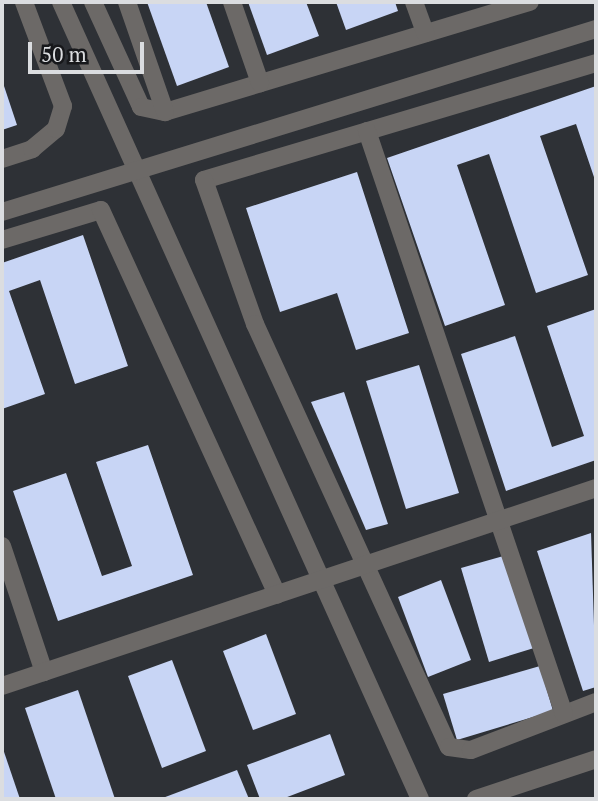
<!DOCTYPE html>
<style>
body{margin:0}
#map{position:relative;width:598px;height:801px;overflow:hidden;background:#2e3136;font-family:"PT Serif",serif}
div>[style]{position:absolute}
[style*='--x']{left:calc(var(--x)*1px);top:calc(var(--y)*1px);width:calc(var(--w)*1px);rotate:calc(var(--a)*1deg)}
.building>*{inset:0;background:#c8d5f5}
.minor>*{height:18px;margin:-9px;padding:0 9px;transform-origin:9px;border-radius:9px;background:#6c6967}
span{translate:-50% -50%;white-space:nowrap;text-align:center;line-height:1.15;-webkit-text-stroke:7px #17181b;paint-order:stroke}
.frame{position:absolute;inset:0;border:4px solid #dbdde0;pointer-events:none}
.scale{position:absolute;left:28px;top:42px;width:116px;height:32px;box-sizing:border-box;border:4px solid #dbdde0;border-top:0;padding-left:9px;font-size:21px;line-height:24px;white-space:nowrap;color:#dbdde0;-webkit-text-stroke:5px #17181b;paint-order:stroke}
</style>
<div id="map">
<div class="building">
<i style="clip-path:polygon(147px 2px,206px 2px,229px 67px,177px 86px)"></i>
<i style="clip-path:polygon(248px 2px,306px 2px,319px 36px,267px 55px)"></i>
<i style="clip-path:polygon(336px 2px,395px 2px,398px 11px,346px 30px)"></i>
<i style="clip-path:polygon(2px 80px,17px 125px,2px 130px)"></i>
<i style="clip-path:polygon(596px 86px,596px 183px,576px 124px,540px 136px,588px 275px,536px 293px,489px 154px,457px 165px,505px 305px,445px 326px,387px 158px)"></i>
<i style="clip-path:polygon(357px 172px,409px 333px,356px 350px,337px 293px,280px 312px,246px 208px)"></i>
<i style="clip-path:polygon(83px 235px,128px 366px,75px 384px,40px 280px,9px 291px,45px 394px,2px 409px,2px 263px)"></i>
<i style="clip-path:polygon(596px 309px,596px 460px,506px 491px,461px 354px,515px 336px,552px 447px,584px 436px,547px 326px)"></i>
<i style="clip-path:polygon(419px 365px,459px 493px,406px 509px,366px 381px)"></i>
<i style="clip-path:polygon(344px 392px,388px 524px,366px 530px,311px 402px)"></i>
<i style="clip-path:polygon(148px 445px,193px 575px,58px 621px,13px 491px,66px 473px,102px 576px,132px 566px,96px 462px)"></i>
<i style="clip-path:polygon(591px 533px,596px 687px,583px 691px,537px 551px)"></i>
<i style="clip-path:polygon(507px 555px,534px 648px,489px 662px,461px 568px)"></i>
<i style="clip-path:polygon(441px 580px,471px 660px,428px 677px,398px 597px)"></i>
<i style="clip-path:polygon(266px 634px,296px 714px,253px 730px,223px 651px)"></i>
<i style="clip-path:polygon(172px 660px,206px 751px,162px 768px,128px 676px)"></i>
<i style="clip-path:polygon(540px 666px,553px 711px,457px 740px,443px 694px)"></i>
<i style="clip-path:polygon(78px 690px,115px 799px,56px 799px,25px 708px)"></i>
<i style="clip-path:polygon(330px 734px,345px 775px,282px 799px,260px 799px,247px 765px)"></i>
<i style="clip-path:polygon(2px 746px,20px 799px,2px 799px)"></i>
<i style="clip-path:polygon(237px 770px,249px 799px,160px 799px)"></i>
</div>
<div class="minor">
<i style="--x:61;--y:2;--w:874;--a:65.75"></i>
<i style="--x:93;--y:2;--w:115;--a:65.4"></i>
<i style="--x:141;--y:107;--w:25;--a:12"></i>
<i style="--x:165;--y:112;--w:381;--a:-16.8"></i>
<i style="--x:127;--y:2;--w:116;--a:70.9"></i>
<i style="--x:232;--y:2;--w:86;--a:70.9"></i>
<i style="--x:414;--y:2;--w:33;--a:70"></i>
<i style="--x:596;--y:63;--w:409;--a:163.4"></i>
<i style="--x:204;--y:180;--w:153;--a:70.5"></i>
<i style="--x:255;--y:324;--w:465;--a:65.4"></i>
<i style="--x:449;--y:747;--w:22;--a:8"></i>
<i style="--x:471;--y:750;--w:134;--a:-21"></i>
<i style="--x:367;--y:131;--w:615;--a:71.33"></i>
<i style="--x:2;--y:159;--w:32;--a:-18"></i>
<i style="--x:32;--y:149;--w:31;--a:-40"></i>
<i style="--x:56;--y:129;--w:24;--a:-73"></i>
<i style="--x:63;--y:106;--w:111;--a:-110.6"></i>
<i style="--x:2;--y:212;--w:622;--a:-17.12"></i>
<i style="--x:2;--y:240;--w:103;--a:-16.9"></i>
<i style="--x:101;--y:210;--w:423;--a:65.4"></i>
<i style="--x:2;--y:546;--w:133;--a:71.6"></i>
<i style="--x:2;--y:686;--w:626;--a:-18.43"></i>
<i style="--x:476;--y:799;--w:126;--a:-18.4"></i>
</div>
<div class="frame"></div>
<div class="scale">50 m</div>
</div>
